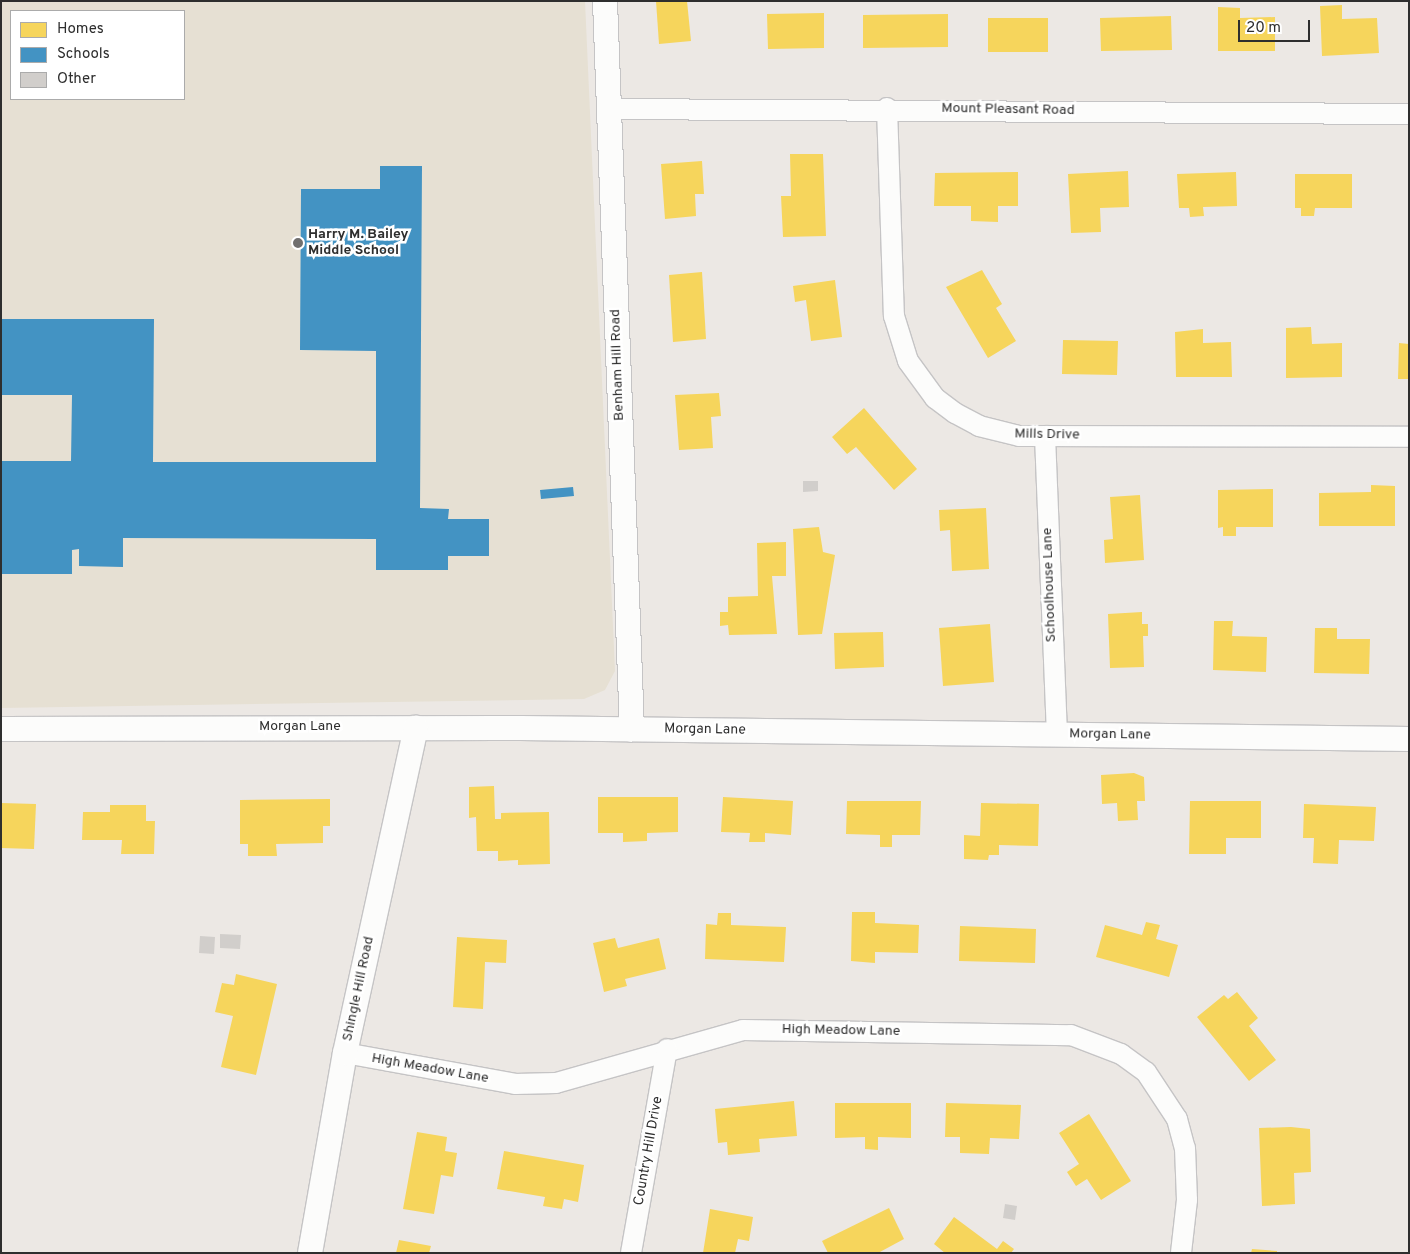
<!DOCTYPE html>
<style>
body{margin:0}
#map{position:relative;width:1410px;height:1254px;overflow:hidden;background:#ece8e4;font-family:Overpass,sans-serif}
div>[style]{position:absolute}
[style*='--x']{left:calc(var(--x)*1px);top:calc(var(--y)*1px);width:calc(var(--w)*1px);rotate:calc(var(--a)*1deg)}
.education>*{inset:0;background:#e6e0d3}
.homes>*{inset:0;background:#f6d55c}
.schools>*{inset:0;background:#4393c3}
.building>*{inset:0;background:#d1cecb}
.roads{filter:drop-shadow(1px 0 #c5c4c5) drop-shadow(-1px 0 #c5c4c5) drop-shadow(0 1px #c5c4c5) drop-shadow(0 -1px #c5c4c5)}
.minor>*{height:20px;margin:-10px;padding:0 10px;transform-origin:10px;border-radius:10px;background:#fcfcfb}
.tertiary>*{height:24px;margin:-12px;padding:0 12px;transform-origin:12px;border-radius:12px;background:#fcfcfb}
.dots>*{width:14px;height:14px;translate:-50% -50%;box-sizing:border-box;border:2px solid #fff;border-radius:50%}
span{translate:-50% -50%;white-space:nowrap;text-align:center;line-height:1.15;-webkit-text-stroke:5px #fff;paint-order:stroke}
.street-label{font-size:14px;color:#2e2e2e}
.poi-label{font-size:14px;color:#2e2e2e;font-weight:700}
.left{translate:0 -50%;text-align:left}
.frame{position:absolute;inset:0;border:2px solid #2e2e2e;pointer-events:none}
.legend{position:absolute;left:10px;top:10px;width:175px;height:90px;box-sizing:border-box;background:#fff;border:1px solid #ababab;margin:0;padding:6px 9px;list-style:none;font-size:15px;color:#2e2e2e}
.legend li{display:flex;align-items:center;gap:10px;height:25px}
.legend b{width:25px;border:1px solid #ababab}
.scale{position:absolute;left:1238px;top:20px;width:72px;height:22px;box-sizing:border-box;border:2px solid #2e2e2e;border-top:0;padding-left:6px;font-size:15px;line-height:18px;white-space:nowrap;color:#2e2e2e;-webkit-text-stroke:4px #fff;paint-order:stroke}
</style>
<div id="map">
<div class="education">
<i style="clip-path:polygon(evenodd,1px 1px,585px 1px,615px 671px,605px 690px,584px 699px,1px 708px,1px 1px,11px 11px,184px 11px,184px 99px,11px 99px,11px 11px)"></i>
</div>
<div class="homes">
<i style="clip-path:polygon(656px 1px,687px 1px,691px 41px,659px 44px)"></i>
<i style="clip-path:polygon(1342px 5px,1342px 19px,1377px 18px,1379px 53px,1322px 56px,1320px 6px)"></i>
<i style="clip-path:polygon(1218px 7px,1240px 8px,1240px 18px,1275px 17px,1275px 51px,1218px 51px)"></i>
<i style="clip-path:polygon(824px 13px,824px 48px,768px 49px,767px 14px)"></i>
<i style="clip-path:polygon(948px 14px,948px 47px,863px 48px,863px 15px)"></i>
<i style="clip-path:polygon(1171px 16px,1172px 50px,1101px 51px,1100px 18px)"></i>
<i style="clip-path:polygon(988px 18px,1048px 18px,1048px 52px,988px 52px)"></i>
<i style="clip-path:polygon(790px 154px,823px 154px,826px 236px,783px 237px,781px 196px,791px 196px)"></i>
<i style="clip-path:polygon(702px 161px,704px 194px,695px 194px,696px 216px,665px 219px,661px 164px)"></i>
<i style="clip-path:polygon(1128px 171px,1129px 207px,1100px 208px,1101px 232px,1071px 233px,1068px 174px)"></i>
<i style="clip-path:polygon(1018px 172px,1018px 206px,998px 206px,998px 222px,971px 221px,971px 206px,934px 206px,935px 173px)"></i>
<i style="clip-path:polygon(1236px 172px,1237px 206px,1203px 207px,1204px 216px,1190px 217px,1189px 208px,1179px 208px,1177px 174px)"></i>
<i style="clip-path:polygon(1295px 174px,1352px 174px,1352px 208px,1315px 208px,1314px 216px,1301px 216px,1301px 208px,1295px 208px)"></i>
<i style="clip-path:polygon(982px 270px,1002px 304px,996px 308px,1016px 341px,988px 358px,946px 287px)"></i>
<i style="clip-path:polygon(702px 272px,706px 339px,673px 342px,669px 275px)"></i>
<i style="clip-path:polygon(835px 280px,842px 337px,811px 341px,806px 300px,795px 302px,793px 286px)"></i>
<i style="clip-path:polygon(1311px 327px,1312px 344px,1342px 343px,1342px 377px,1286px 378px,1286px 328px)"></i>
<i style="clip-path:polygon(1203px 329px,1203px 343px,1231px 342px,1232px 377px,1176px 377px,1175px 332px)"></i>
<i style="clip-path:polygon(1063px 340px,1118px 341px,1117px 375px,1062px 374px)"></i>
<i style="clip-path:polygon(1399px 343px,1409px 344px,1409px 379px,1398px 379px)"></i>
<i style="clip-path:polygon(719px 393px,721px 416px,711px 417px,713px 448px,679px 450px,675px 395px)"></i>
<i style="clip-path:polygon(864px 408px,917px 469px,894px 490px,856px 447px,847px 454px,832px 437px)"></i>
<i style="clip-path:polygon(1371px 485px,1395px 486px,1395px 526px,1319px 526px,1319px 493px,1371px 492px)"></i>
<i style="clip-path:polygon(1273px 489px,1273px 527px,1236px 527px,1236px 536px,1223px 536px,1223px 527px,1218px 528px,1218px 490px)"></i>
<i style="clip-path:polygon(1140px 495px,1144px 560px,1105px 563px,1104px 540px,1113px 539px,1110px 497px)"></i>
<i style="clip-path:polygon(986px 508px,989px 569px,952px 571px,950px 530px,940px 531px,939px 510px)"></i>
<i style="clip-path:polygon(819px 527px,823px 552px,835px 555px,822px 634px,798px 635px,793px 529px)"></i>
<i style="clip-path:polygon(786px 542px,786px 576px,772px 576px,777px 634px,729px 635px,728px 625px,720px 626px,720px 612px,728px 612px,728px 597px,758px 596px,757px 543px)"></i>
<i style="clip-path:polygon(1142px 612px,1142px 624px,1148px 624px,1148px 636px,1143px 636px,1144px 667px,1110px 668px,1108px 614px)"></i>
<i style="clip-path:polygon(1214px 621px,1233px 621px,1232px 636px,1267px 637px,1266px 672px,1213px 670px)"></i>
<i style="clip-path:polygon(990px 624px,994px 682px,943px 686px,939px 628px)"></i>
<i style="clip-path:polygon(1315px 628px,1337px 628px,1337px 639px,1370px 639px,1369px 674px,1314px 673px)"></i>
<i style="clip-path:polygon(883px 632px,884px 667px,835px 669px,834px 633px)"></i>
<i style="clip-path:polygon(1134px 773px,1144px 777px,1145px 801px,1137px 801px,1138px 820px,1118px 821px,1117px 803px,1102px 804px,1101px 775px)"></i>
<i style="clip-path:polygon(494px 786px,495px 819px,501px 819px,501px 813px,549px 812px,550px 864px,518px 865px,518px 860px,498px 861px,498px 851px,477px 851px,476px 817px,469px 818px,469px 787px)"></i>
<i style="clip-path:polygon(598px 797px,678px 797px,678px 832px,647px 833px,647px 841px,623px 842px,623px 833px,598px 833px)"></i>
<i style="clip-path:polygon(723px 797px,793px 801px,791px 835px,765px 833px,765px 842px,749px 842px,750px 833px,721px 832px)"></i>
<i style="clip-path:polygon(330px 799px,330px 826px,323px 826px,323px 843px,276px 844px,277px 856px,248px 856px,248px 844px,240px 844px,240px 800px)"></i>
<i style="clip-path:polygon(847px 801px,921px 801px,920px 835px,892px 835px,892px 847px,880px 847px,880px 835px,846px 834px)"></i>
<i style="clip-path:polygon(1190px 801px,1261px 801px,1261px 838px,1226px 838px,1226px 854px,1189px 854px)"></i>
<i style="clip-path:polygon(1px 803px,36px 804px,34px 849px,1px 848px)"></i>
<i style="clip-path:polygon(981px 803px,1039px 804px,1038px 846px,999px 845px,999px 855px,989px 855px,988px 860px,964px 859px,964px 835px,980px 836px)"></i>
<i style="clip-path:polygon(1304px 804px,1376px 807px,1374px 841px,1339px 840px,1338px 864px,1313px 863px,1314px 838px,1303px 838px)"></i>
<i style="clip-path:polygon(110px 805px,146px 805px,146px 821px,155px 821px,154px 854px,121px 854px,122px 840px,82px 840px,83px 812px,110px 812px)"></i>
<i style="clip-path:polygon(852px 912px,875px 912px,875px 923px,919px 925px,918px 953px,875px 952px,875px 963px,851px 961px)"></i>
<i style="clip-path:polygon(718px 913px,731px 913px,731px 925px,786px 927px,784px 962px,705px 959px,706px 924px,717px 925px)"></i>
<i style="clip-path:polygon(1146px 922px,1160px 925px,1156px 939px,1178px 945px,1169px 977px,1096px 957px,1105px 925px,1142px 935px)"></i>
<i style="clip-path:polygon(960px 926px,1036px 929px,1035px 963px,959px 961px)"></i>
<i style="clip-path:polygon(457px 937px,507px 940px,506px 963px,485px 962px,483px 1009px,453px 1007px)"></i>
<i style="clip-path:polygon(615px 938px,618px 948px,659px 938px,666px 969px,625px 979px,627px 986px,604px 992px,593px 943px)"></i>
<i style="clip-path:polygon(236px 974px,277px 984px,256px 1075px,221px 1067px,233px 1016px,215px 1012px,222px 983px,234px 985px)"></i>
<i style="clip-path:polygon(1237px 992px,1258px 1018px,1249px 1026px,1276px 1060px,1249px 1081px,1197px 1017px,1224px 995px,1228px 999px)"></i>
<i style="clip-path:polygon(794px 1101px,797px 1136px,759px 1139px,760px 1152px,728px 1155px,727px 1142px,718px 1143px,715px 1109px)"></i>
<i style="clip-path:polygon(835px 1103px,911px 1103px,911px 1138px,878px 1137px,878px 1150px,865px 1149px,865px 1137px,835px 1138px)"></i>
<i style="clip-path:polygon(946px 1103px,1021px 1105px,1019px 1139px,990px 1138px,989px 1154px,960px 1153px,960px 1137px,945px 1137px)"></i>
<i style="clip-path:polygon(1089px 1114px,1131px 1181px,1101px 1200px,1087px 1179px,1076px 1186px,1067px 1172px,1079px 1164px,1059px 1133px)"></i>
<i style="clip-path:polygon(1291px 1127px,1310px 1129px,1311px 1172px,1294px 1173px,1295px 1204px,1262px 1206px,1259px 1128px)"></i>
<i style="clip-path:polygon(417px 1132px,447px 1137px,445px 1151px,457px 1153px,453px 1177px,441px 1175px,434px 1214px,403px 1209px)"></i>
<i style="clip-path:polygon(504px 1151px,584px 1165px,578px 1202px,564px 1199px,562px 1209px,543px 1206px,545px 1197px,497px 1189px)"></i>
<i style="clip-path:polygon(889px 1208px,904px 1239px,878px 1253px,828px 1253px,822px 1241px)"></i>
<i style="clip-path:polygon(710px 1209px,753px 1217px,749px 1241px,738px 1239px,735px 1253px,703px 1253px)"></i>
<i style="clip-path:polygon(954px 1217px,997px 1249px,1003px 1241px,1014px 1249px,1011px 1253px,945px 1253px,934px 1244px)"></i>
<i style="clip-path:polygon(399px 1240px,431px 1246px,429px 1253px,396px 1253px)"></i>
<i style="clip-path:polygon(1252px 1249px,1277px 1251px,1277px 1253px,1251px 1253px)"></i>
</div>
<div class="schools">
<i style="clip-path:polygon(380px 166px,422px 166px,420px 508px,449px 509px,448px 519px,489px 519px,489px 556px,448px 556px,448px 570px,376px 570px,376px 539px,123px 538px,123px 567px,79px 566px,79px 549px,72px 550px,72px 574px,1px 574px,1px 461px,71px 461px,72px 395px,1px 395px,1px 319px,154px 319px,153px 462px,376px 462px,376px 351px,300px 350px,301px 189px,380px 189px)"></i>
<i style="clip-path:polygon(573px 487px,574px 496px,541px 499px,540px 490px)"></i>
</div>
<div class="building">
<i style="clip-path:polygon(803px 481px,818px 481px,818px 491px,803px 492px)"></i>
<i style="clip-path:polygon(220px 934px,241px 935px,240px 949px,220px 948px)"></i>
<i style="clip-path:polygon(200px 936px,215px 937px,214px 954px,199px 953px)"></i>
<i style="clip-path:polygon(1005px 1204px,1017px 1206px,1015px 1220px,1003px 1218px)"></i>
</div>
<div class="roads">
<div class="minor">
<i style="--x:887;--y:108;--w:208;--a:88.1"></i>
<i style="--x:894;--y:316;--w:47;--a:72.7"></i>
<i style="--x:908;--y:361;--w:46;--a:53.9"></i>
<i style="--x:935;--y:398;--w:25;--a:37"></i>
<i style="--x:955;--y:413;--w:27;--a:28"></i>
<i style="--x:979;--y:426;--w:41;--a:14"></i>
<i style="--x:1019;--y:436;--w:390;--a:0.1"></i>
<i style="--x:607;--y:109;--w:802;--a:0.36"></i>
<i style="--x:1045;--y:436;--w:298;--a:87.7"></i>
<i style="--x:345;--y:1053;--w:173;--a:10.3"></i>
<i style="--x:515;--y:1084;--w:41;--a:-1.4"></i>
<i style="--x:556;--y:1083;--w:194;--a:-15.8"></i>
<i style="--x:743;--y:1030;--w:328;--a:0.9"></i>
<i style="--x:1071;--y:1035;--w:53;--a:20.8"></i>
<i style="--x:1121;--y:1054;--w:31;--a:36"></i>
<i style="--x:1146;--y:1072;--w:56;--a:56.6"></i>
<i style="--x:1177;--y:1119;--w:30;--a:75"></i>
<i style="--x:1185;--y:1148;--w:52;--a:87.8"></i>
<i style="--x:1187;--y:1200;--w:53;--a:96.5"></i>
<i style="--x:631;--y:1253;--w:207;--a:-80"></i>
</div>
<div class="tertiary">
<i style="--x:605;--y:1;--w:729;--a:87.88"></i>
<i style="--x:1;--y:729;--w:520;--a:-0.11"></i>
<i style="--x:521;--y:728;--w:888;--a:0.71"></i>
<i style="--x:310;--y:1253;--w:203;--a:-80.1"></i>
<i style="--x:345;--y:1053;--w:333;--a:-77.7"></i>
</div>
</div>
<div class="dots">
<i style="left:298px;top:243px;background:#706f6e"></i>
</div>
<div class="street-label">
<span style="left:1008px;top:110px;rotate:1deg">Mount Pleasant Road</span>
<span style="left:618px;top:365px;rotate:-92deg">Benham Hill Road</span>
<span style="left:1047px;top:435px;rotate:1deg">Mills Drive</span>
<span style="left:1050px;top:585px;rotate:-92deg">Schoolhouse Lane</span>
<span style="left:300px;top:727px">Morgan Lane</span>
<span style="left:705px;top:730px;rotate:1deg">Morgan Lane</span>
<span style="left:1110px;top:735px;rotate:1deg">Morgan Lane</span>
<span style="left:359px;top:989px;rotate:-78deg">Shingle Hill Road</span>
<span style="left:841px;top:1031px;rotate:1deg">High Meadow Lane</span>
<span style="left:430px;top:1069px;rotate:10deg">High Meadow Lane</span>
<span style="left:649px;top:1151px;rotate:-80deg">Country Hill Drive</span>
</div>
<div class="poi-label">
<span class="left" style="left:308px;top:243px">Harry M. Bailey<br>Middle School</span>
</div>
<div class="frame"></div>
<ul class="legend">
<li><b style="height:14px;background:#f6d55c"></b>Homes</li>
<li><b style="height:14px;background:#4393c3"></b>Schools</li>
<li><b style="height:14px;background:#d1cecb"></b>Other</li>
</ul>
<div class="scale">20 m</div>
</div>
